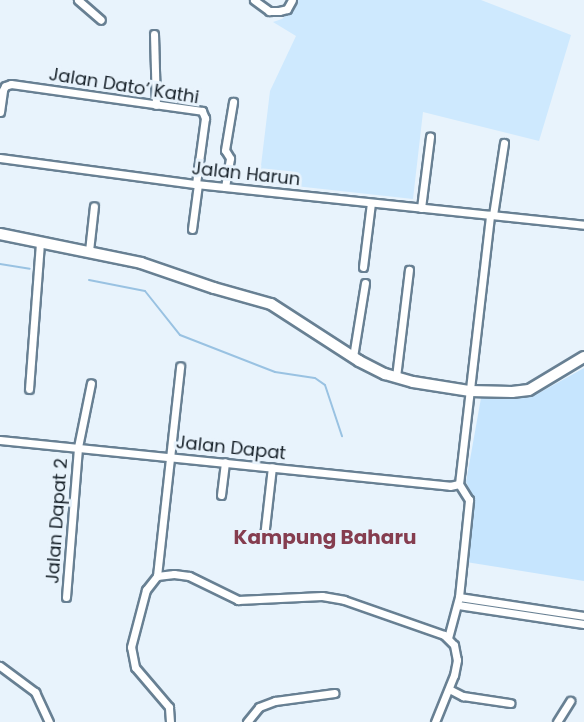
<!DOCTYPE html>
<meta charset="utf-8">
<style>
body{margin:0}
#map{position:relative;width:584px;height:722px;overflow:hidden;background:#e8f3fc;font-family:Poppins,sans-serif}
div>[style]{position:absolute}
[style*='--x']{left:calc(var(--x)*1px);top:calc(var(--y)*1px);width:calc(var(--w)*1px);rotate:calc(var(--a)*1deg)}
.built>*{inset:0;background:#cee9fe}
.green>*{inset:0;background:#c6e5fe}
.stream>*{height:2px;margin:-1px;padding:0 1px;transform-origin:1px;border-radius:1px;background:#99c2e2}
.roads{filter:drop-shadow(2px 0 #688093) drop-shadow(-2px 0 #688093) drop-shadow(0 2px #688093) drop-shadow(0 -2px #688093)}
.street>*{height:7px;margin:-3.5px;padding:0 3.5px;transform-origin:3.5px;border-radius:3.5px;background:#fff}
.secondary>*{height:10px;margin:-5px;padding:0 5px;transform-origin:5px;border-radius:5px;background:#fff}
span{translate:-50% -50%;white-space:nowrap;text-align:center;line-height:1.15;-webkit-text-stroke:6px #e8f3fc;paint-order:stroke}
.street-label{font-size:18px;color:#162028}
.neighbourhood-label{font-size:20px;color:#853d4f;font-weight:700}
</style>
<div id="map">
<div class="built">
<i style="clip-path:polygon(297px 0,481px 0,571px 35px,539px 141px,423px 112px,413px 199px,259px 182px,270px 91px,296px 36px,273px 22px,282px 19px,296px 6px)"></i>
</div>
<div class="green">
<i style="clip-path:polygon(584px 368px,584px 581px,466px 562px,471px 492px,466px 482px,481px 398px,517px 399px,539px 393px)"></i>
</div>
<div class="stream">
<i style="--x:0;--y:264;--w:30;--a:9"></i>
<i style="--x:89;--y:280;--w:57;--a:11.1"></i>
<i style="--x:145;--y:291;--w:56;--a:51.5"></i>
<i style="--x:180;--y:335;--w:102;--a:21.3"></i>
<i style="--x:275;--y:372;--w:40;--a:8.5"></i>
<i style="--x:315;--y:378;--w:12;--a:35"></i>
<i style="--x:325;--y:385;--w:54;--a:71.6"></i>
</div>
<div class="roads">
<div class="street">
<i style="--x:78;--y:0;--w:30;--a:41"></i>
<i style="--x:254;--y:0;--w:19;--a:36"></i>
<i style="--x:269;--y:11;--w:10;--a:0"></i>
<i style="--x:279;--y:11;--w:8;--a:-14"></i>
<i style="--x:287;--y:9;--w:10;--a:-61"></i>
<i style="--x:154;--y:34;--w:71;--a:88.4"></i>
<i style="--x:0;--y:112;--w:22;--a:-82"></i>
<i style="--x:3;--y:90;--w:4;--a:-63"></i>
<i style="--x:5;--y:86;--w:6;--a:-18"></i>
<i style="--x:11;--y:84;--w:193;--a:8"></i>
<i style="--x:202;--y:111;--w:8;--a:67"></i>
<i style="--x:205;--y:118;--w:67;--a:97.8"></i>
<i style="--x:0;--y:158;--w:198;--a:7.6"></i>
<i style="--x:196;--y:184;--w:390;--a:6"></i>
<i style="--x:225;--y:187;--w:29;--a:-80"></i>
<i style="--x:230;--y:158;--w:9;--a:-122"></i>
<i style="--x:225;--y:150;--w:49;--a:-80.5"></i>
<i style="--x:421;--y:208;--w:72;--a:-82.8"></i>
<i style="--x:493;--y:215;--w:73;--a:-81.3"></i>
<i style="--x:192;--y:229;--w:45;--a:-82.4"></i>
<i style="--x:89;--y:251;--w:45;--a:-83.7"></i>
<i style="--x:363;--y:267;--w:64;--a:-82.9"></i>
<i style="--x:353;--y:357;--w:75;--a:-80.8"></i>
<i style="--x:396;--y:377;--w:108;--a:-83.1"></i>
<i style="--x:29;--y:389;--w:147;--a:-85.7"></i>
<i style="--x:0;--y:440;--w:452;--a:5.8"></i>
<i style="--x:450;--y:486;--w:9;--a:-13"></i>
<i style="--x:459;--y:484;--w:271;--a:-83.4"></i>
<i style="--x:221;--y:495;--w:33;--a:-83"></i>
<i style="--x:264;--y:537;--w:70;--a:-83.5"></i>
<i style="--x:157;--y:576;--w:211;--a:-83.7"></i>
<i style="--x:66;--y:597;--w:150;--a:-85.4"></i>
<i style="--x:78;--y:447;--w:65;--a:-78.5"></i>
<i style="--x:459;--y:597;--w:126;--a:8.6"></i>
<i style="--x:458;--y:605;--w:127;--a:8.6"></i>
<i style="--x:448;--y:638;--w:42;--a:-75"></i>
<i style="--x:459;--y:597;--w:98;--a:-84.1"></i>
<i style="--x:469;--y:500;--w:19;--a:-122"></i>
<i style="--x:0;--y:666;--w:44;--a:36.6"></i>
<i style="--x:35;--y:692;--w:33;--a:65"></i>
<i style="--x:449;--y:689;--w:16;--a:27"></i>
<i style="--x:463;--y:696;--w:48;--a:8.5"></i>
<i style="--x:170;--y:722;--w:15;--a:-94"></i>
<i style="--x:169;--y:707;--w:52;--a:-130.4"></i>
<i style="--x:135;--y:667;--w:20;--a:-101"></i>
<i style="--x:131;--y:647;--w:59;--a:-75.3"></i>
<i style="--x:146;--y:590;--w:18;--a:-52"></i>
<i style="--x:157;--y:576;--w:17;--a:-7"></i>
<i style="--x:174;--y:574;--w:15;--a:8"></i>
<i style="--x:189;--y:576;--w:55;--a:26.1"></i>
<i style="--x:238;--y:600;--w:84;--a:-2.7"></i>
<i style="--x:322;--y:596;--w:22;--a:10"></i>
<i style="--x:344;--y:600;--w:106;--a:19.3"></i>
<i style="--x:444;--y:635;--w:14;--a:45"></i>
<i style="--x:454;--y:645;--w:15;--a:79"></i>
<i style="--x:457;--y:660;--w:15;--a:101"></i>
<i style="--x:454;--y:675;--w:51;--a:112"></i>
<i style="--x:247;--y:722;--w:19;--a:-51"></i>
<i style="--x:259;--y:707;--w:17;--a:-21"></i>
<i style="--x:275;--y:701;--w:60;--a:-7.7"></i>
<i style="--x:557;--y:722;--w:25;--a:-58"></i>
</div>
<div class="secondary">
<i style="--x:0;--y:234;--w:144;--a:11.6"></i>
<i style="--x:141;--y:263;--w:77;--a:18.9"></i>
<i style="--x:214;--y:288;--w:59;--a:15.7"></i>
<i style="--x:271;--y:304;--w:105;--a:32.9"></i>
<i style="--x:359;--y:361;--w:29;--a:27"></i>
<i style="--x:385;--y:374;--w:29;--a:16"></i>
<i style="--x:413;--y:382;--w:58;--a:9"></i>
<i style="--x:470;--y:391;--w:42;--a:1.4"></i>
<i style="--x:512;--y:392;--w:17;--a:-7"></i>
<i style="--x:529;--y:390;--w:64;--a:-31"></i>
</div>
</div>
<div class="street-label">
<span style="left:124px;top:86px;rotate:9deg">Jalan Dato’ Kathi</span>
<span style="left:246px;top:174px;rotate:6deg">Jalan Harun</span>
<span style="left:231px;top:448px;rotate:6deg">Jalan Dapat</span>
<span style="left:57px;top:521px;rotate:-86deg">Jalan Dapat 2</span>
</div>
<div class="neighbourhood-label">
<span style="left:325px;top:537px">Kampung Baharu</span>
</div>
</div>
